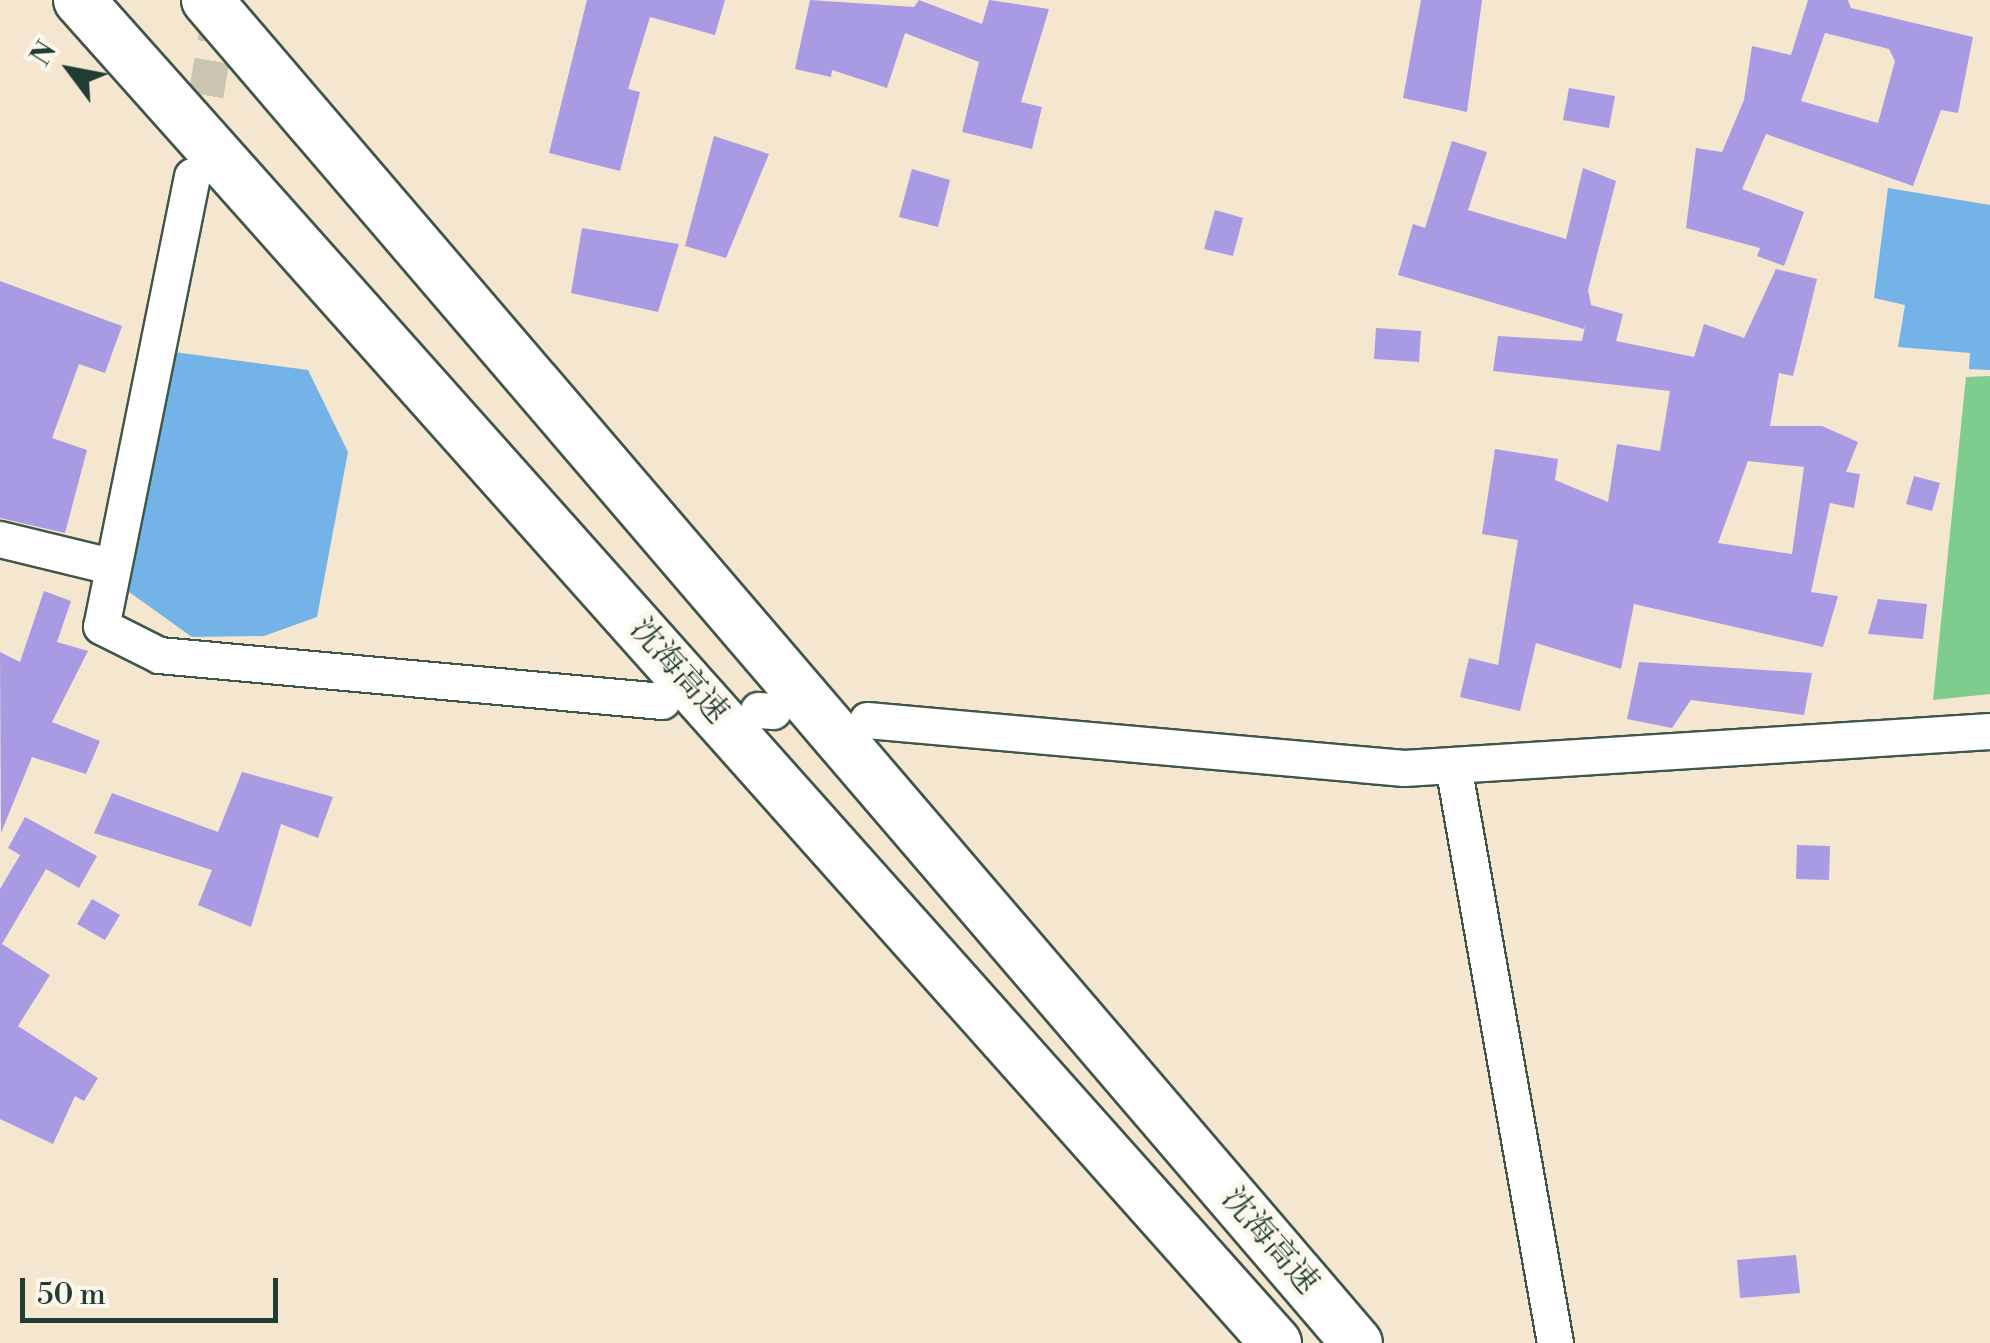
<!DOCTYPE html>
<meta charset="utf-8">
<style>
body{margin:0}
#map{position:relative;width:1990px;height:1343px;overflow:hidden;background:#f5e7cf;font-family:"Libre Bodoni","Noto Serif SC",serif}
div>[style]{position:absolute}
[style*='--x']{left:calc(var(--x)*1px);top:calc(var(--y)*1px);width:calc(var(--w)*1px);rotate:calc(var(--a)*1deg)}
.green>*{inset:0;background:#7ecd8e}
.water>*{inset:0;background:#73b3e7}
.building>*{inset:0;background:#a99be3}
.minor-tunnel>*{height:35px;margin-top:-17.5px;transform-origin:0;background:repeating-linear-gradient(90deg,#cac5b0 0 35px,transparent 0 53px)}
.roads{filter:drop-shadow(2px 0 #3f564b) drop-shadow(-2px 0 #3f564b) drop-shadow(0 2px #3f564b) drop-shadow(0 -2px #3f564b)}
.minor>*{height:35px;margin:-17.5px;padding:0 17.5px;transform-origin:17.5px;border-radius:17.5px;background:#fff}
.highway>*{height:50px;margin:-25px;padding:0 25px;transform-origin:25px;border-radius:25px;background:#fff}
span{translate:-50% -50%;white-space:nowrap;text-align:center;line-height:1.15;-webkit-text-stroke:9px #fbf7ec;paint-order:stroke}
.street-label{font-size:32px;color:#1f3d34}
.north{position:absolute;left:20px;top:20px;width:100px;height:100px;-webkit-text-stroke:8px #fbf7ec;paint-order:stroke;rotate:302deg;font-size:28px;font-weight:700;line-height:40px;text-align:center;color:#1f3d34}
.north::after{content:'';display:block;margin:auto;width:35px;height:45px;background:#1f3d34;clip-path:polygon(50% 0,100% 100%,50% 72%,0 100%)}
.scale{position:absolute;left:20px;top:1278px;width:258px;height:45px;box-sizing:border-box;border:5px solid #1f3d34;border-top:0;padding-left:12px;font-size:30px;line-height:35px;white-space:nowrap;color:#1f3d34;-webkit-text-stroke:8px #fbf7ec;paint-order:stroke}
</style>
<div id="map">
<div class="green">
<i style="clip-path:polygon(1990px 376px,1990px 694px,1933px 700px,1966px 377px)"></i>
</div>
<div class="water">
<i style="clip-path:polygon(1888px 188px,1990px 205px,1990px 370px,1969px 369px,1970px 353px,1898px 347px,1905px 305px,1874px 298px)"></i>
<i style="clip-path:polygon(174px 352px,308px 370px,348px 452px,317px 617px,264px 636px,192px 637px,129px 592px)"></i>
</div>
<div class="building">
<i style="clip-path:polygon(587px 0,725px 0,715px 35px,650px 17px,628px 89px,640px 92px,620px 171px,549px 153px)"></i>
<i style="clip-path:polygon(810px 0,914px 7px,919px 0,982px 24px,989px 0,1049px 9px,1021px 102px,1042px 107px,1032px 149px,962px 132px,979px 62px,905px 33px,887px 88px,832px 70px,831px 77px,795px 69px)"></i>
<i style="clip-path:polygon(1421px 0,1482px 0,1467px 112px,1403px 98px)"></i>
<i style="clip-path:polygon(evenodd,1808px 0,1848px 0,1851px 8px,1973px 37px,1958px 113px,1941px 110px,1913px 186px,1766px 134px,1742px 189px,1804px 212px,1784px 266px,1757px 256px,1760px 248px,1686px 228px,1696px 148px,1722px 152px,1744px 100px,1752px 46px,1791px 55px,1808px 0,1825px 33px,1889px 49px,1895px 61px,1878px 123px,1801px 101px,1825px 33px)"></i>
<i style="clip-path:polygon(1569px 88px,1615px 96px,1609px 128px,1563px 120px)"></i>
<i style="clip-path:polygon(714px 136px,769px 154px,726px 258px,685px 246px)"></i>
<i style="clip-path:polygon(evenodd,1452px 141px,1487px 152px,1468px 210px,1566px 239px,1583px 168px,1616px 181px,1588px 290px,1591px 305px,1623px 314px,1616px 341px,1694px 357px,1704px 324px,1744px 338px,1776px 269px,1817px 279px,1793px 376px,1779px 373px,1770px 426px,1822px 426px,1858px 442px,1846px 472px,1860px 474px,1854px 508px,1830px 503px,1811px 592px,1838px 596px,1823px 647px,1634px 604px,1621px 669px,1536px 643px,1520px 711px,1460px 697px,1469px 658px,1498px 665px,1518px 540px,1482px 534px,1495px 449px,1558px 459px,1555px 480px,1608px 502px,1617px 444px,1660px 451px,1670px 391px,1493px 371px,1498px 336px,1582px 341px,1586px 321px,1584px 329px,1398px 275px,1413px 224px,1425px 228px,1452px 141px,1748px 461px,1804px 467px,1792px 554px,1718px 543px,1748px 461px)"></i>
<i style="clip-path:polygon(912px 169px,950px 180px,938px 227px,899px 217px)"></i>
<i style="clip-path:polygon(1215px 210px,1243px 218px,1233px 256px,1204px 249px)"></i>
<i style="clip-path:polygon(582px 228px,679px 244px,658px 312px,571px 293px)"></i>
<i style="clip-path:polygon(0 281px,122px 326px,105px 373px,79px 364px,52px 438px,87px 450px,65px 533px,0 518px)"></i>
<i style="clip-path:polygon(1376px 328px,1421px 331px,1419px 362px,1374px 359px)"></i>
<i style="clip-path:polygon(1914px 476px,1940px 483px,1932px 511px,1906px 504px)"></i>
<i style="clip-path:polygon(44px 591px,71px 601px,57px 642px,88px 651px,52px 722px,100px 741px,86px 774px,32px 757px,1px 833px,0 652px,20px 662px)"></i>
<i style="clip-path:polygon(1878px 599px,1927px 604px,1923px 639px,1868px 634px)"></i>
<i style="clip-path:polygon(1639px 662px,1812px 673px,1804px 715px,1691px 700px,1672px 728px,1627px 719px)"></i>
<i style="clip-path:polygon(242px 772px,333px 797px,318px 838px,281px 824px,251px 927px,198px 905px,212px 870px,94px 833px,112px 793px,218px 832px)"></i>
<i style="clip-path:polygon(25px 817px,97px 856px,79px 888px,46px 869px,2px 944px,50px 975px,18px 1026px,98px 1078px,84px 1101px,75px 1096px,53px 1144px,0 1119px,0 889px,20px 855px,8px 848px)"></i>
<i style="clip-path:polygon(1797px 845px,1830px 846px,1829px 880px,1796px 879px)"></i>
<i style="clip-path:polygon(92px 899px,120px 915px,105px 940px,77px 924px)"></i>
<i style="clip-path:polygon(1796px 1255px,1800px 1293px,1740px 1298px,1737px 1260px)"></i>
</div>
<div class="minor-tunnel">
<i style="--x:197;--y:147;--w:148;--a:-80.3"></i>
</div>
<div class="roads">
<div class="minor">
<i style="--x:192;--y:176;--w:459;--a:101.4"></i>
<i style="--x:101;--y:626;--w:65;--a:26.6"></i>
<i style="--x:159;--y:655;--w:505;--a:5.23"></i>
<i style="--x:0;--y:539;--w:110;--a:13.7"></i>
<i style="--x:758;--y:710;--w:15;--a:4"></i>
<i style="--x:867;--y:720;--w:539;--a:5.11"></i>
<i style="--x:1404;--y:768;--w:587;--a:-3.61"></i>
<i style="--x:1453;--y:765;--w:587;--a:79.99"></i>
</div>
<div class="highway">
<i style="--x:79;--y:0;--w:1799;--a:48.29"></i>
<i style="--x:207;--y:0;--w:1768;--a:49.43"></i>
</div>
</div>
<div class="street-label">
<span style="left:679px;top:671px;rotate:48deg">沈海高速</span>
<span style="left:1270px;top:1241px;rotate:49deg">沈海高速</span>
</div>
<div class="north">N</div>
<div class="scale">50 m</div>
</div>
